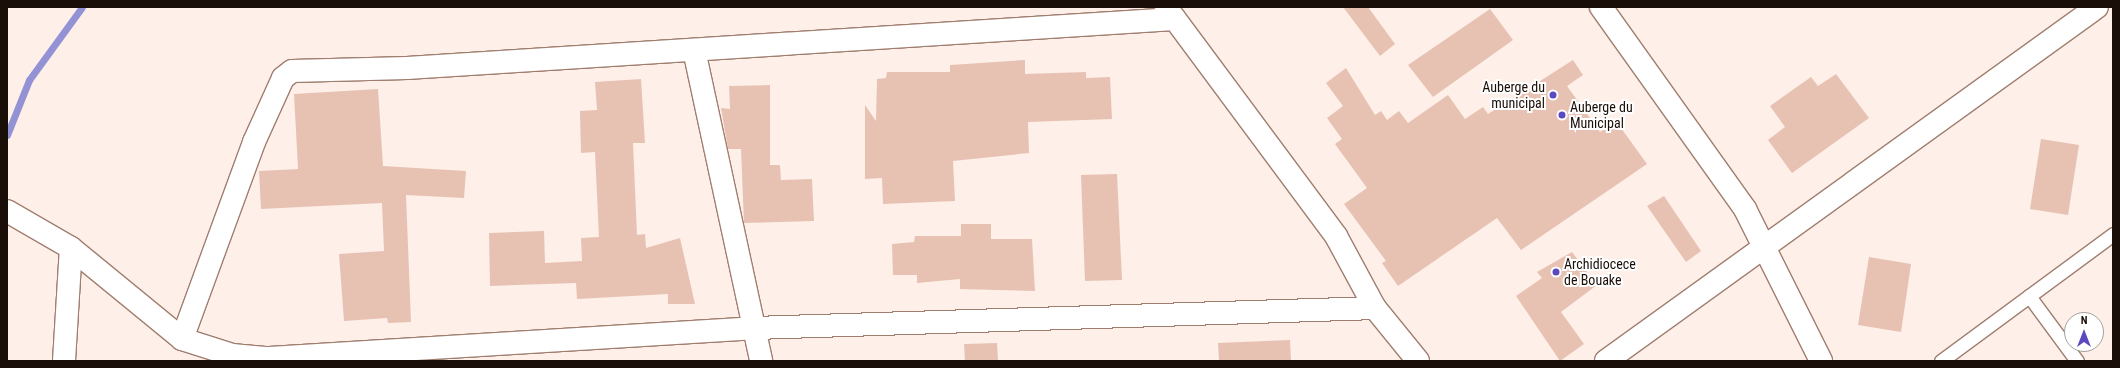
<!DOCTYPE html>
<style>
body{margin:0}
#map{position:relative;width:2120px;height:368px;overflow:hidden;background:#feefe8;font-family:"Roboto Condensed",sans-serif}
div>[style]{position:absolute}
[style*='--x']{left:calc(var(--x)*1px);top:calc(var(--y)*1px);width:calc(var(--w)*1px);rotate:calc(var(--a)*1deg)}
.stream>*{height:7px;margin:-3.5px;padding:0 3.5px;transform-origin:3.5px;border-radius:3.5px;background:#9292d5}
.building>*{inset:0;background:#e7c2b3}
.roads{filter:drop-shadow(1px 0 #a07e6f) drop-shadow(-1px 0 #a07e6f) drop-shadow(0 1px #a07e6f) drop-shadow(0 -1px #a07e6f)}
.service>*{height:13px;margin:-6.5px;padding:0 6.5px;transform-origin:6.5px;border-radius:6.5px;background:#fff}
.minor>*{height:22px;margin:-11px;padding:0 11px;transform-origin:11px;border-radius:11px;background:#fff}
.dots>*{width:11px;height:11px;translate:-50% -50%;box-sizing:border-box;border:2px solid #fff;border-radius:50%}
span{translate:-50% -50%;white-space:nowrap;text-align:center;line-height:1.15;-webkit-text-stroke:4px #fff;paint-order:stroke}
.poi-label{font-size:14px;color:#1a0e08}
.right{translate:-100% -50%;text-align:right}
.left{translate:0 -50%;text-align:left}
.frame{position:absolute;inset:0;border:8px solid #1a0e08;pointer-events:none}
.north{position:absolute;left:2064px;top:312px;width:40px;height:40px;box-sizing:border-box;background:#fff;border:1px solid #a39f9c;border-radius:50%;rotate:0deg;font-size:11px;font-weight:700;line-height:16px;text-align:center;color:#1a0e08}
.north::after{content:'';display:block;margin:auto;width:14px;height:18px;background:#5a49c1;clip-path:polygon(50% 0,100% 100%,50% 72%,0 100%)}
</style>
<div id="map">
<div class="stream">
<i style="--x:7;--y:135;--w:59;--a:-68.2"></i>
<i style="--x:29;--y:80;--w:90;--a:-54"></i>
</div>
<div class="building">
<i style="clip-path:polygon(1343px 7px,1368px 7px,1395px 44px,1380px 56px)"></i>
<i style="clip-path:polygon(1490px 9px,1513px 40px,1433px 97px,1408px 65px)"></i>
<i style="clip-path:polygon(1025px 60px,1025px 74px,1086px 72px,1086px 78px,1110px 77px,1112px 119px,1028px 122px,1029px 153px,953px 161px,955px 201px,883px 204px,882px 178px,865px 179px,865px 105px,876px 121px,877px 79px,886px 78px,887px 72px,950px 72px,950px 65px)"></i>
<i style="clip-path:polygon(1573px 60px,1583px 75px,1567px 86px,1600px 132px,1616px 121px,1647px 164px,1521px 250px,1497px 218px,1398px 286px,1382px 263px,1386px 261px,1344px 204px,1367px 188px,1335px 144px,1342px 139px,1327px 118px,1343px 106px,1326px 83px,1346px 68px,1375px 115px,1381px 111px,1387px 120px,1399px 111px,1408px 123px,1448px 95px,1465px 119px,1483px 107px,1488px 114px)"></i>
<i style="clip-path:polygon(1836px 74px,1869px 118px,1792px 173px,1768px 140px,1785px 127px,1770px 106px,1811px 77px,1818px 86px)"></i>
<i style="clip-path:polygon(641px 79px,645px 143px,633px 143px,637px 235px,645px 234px,646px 248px,680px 238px,695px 304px,668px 304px,668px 294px,577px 299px,576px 283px,490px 286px,489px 233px,544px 231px,545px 263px,582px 261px,581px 238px,599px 237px,595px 152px,581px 153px,580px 111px,597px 110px,595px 82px)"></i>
<i style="clip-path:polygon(770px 85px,770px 165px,780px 165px,781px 180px,812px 179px,814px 221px,744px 223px,741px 149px,728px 149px,721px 108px,730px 109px,729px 86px)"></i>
<i style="clip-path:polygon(378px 89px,383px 166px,466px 171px,464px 198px,406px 195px,411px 322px,388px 323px,387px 318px,344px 321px,339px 254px,384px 251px,382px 203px,261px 209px,259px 171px,298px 169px,294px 94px)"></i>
<i style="clip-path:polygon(2041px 139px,2079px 145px,2068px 215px,2030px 209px)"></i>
<i style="clip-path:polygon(1117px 174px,1122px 280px,1085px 281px,1081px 175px)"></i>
<i style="clip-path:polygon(1664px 196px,1701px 251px,1686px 262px,1647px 206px)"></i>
<i style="clip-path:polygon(961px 224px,991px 224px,991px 239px,1032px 239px,1035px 291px,960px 289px,960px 279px,917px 283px,917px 275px,893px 275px,892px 244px,914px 242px,915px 236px,961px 236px)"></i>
<i style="clip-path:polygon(1572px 252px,1597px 285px,1561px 312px,1584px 344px,1560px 361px,1516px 296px,1542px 278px,1537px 272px)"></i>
<i style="clip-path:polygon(1869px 257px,1911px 264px,1901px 332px,1858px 325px)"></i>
<i style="clip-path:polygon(1290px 340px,1291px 361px,1219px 361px,1218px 343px)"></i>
<i style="clip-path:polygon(997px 343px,998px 361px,965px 361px,964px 344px)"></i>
</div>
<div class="roads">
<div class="service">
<i style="--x:2029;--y:296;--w:81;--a:53.6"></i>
<i style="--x:1941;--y:361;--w:214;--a:-36.4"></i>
</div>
<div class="minor">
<i style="--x:1166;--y:7;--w:285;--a:53.4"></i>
<i style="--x:1336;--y:236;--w:82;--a:61.6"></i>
<i style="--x:1375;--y:308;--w:68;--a:50.9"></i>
<i style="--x:1601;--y:7;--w:248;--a:54.5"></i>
<i style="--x:1745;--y:209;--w:170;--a:63.4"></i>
<i style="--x:694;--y:50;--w:318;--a:77.8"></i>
<i style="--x:7;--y:211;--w:74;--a:30"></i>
<i style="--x:71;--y:248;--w:144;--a:39.3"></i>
<i style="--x:182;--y:339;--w:52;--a:17.7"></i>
<i style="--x:232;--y:355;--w:36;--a:5"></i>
<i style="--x:268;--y:358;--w:487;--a:-3.5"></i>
<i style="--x:754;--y:328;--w:621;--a:-1.84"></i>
<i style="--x:182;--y:339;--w:210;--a:-69.9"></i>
<i style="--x:254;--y:142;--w:70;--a:-65.6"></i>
<i style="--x:283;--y:78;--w:11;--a:-38"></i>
<i style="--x:292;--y:71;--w:115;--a:-1.5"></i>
<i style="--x:407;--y:68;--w:769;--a:-3.66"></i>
<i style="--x:64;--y:361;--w:113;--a:-86.5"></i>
<i style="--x:1606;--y:361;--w:605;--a:-35.79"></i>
</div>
</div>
<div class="dots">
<i style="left:1553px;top:95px;background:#5a49c1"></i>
<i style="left:1562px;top:115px;background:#5a49c1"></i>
<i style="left:1556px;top:272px;background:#5a49c1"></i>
</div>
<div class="poi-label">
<span class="right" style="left:1545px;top:95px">Auberge du<br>municipal</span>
<span class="left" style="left:1570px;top:115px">Auberge du<br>Municipal</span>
<span class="left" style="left:1564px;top:272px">Archidiocece<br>de Bouake</span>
</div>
<div class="frame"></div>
<div class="north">N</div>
</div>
